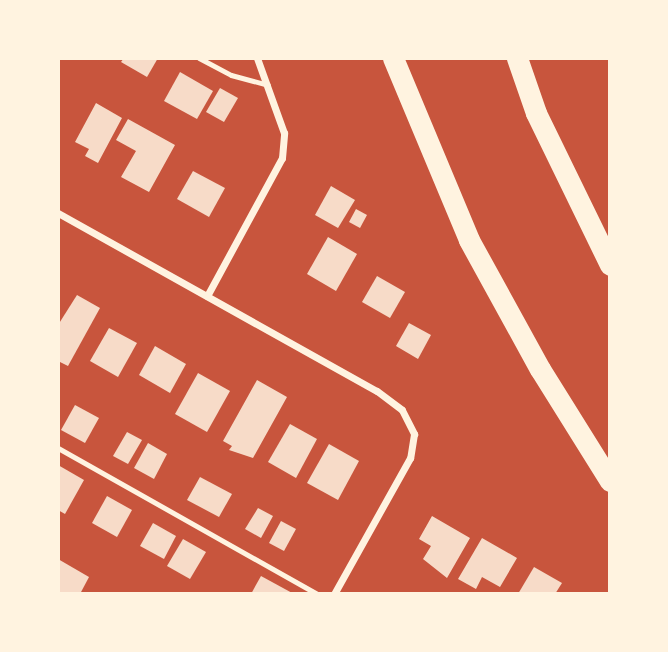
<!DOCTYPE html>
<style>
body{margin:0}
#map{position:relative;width:668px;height:652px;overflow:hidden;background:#c8553d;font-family:"Noto Sans",sans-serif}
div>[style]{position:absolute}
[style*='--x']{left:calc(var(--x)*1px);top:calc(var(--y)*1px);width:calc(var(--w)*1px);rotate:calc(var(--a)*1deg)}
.building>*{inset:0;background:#f7dbc8}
.service>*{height:5px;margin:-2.5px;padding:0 2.5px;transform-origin:2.5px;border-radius:2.5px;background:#fff3e0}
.minor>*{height:7px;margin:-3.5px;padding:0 3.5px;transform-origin:3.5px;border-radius:3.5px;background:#fff3e0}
.motorway>*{height:21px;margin:-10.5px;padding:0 10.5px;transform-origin:10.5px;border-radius:10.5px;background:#fff3e0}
span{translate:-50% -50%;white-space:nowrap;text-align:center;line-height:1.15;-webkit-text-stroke:6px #fff3e0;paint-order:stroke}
.frame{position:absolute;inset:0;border:60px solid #fff3e0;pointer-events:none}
</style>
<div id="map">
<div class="building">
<i style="clip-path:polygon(124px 58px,158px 58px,147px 77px,121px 62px)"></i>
<i style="clip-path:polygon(180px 72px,213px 91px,197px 119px,164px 101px)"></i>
<i style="clip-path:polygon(220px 88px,238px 98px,224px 122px,206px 112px)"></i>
<i style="clip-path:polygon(96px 103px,122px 118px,98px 163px,85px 156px,89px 149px,75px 142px)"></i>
<i style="clip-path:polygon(128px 119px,175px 145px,149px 192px,121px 177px,136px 151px,116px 140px)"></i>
<i style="clip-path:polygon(193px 171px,225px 188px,209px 217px,177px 199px)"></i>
<i style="clip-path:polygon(331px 186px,355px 200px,338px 228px,315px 215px)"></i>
<i style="clip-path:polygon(356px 209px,367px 215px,360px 228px,349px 222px)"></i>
<i style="clip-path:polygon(328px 237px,357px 254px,336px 291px,307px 274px)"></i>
<i style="clip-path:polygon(377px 276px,405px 292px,390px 318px,362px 302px)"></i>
<i style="clip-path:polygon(77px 295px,100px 308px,68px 366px,58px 361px,58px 325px)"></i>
<i style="clip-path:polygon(409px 323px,431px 335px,418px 359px,396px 346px)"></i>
<i style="clip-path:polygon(109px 328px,137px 343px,118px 377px,90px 361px)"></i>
<i style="clip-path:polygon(155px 346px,186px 364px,170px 393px,139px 375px)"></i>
<i style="clip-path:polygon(198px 373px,230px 391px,207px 432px,175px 414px)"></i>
<i style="clip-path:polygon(257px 380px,287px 397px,253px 458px,229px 450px,232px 446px,223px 441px)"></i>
<i style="clip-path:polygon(75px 405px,99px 418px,85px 443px,61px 430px)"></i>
<i style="clip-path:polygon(290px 424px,317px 439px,296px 478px,268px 462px)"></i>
<i style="clip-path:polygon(127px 432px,142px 440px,128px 464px,113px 456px)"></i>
<i style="clip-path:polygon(148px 443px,167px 454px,154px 479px,134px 468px)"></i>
<i style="clip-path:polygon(329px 444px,359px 461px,338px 500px,307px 483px)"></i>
<i style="clip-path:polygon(58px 465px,84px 480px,65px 514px,58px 510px)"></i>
<i style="clip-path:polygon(200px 477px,232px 494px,219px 517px,187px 500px)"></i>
<i style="clip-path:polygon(107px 496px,132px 510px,117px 537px,92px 523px)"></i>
<i style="clip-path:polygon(258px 508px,273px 516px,261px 538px,245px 529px)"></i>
<i style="clip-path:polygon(432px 516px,470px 538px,447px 578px,423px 559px,431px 546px,419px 539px)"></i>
<i style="clip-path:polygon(281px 521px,296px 529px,284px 551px,269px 543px)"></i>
<i style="clip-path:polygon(153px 523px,176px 536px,164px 559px,140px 546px)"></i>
<i style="clip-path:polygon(482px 538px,517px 558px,500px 587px,482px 577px,476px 589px,458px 579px)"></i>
<i style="clip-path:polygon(183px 539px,206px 552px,190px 579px,167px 566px)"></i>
<i style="clip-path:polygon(58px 559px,89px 577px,80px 594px,58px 594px)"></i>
<i style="clip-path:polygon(534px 567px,562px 583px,555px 594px,518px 594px)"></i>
<i style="clip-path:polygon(261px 576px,294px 594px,251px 594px)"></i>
</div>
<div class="service">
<i style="--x:199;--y:58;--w:36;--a:28"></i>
<i style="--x:231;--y:75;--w:38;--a:15"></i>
<i style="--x:58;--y:448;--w:297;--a:29.4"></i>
</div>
<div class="minor">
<i style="--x:58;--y:213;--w:365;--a:29.2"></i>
<i style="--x:377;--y:391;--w:31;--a:37"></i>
<i style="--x:402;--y:410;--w:27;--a:63"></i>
<i style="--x:414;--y:434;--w:24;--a:99"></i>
<i style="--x:410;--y:458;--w:156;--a:119.2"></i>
<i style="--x:207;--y:296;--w:157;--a:-61.5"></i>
<i style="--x:282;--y:158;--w:25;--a:-85"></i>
<i style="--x:284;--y:133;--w:80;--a:-109.8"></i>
</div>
<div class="motorway">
<i style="--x:393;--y:58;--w:197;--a:67.3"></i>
<i style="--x:469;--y:240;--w:147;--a:61.2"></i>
<i style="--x:540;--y:369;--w:132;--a:58"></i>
<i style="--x:517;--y:58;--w:58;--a:70.9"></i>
<i style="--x:536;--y:113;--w:169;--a:64"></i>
</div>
<div class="frame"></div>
</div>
